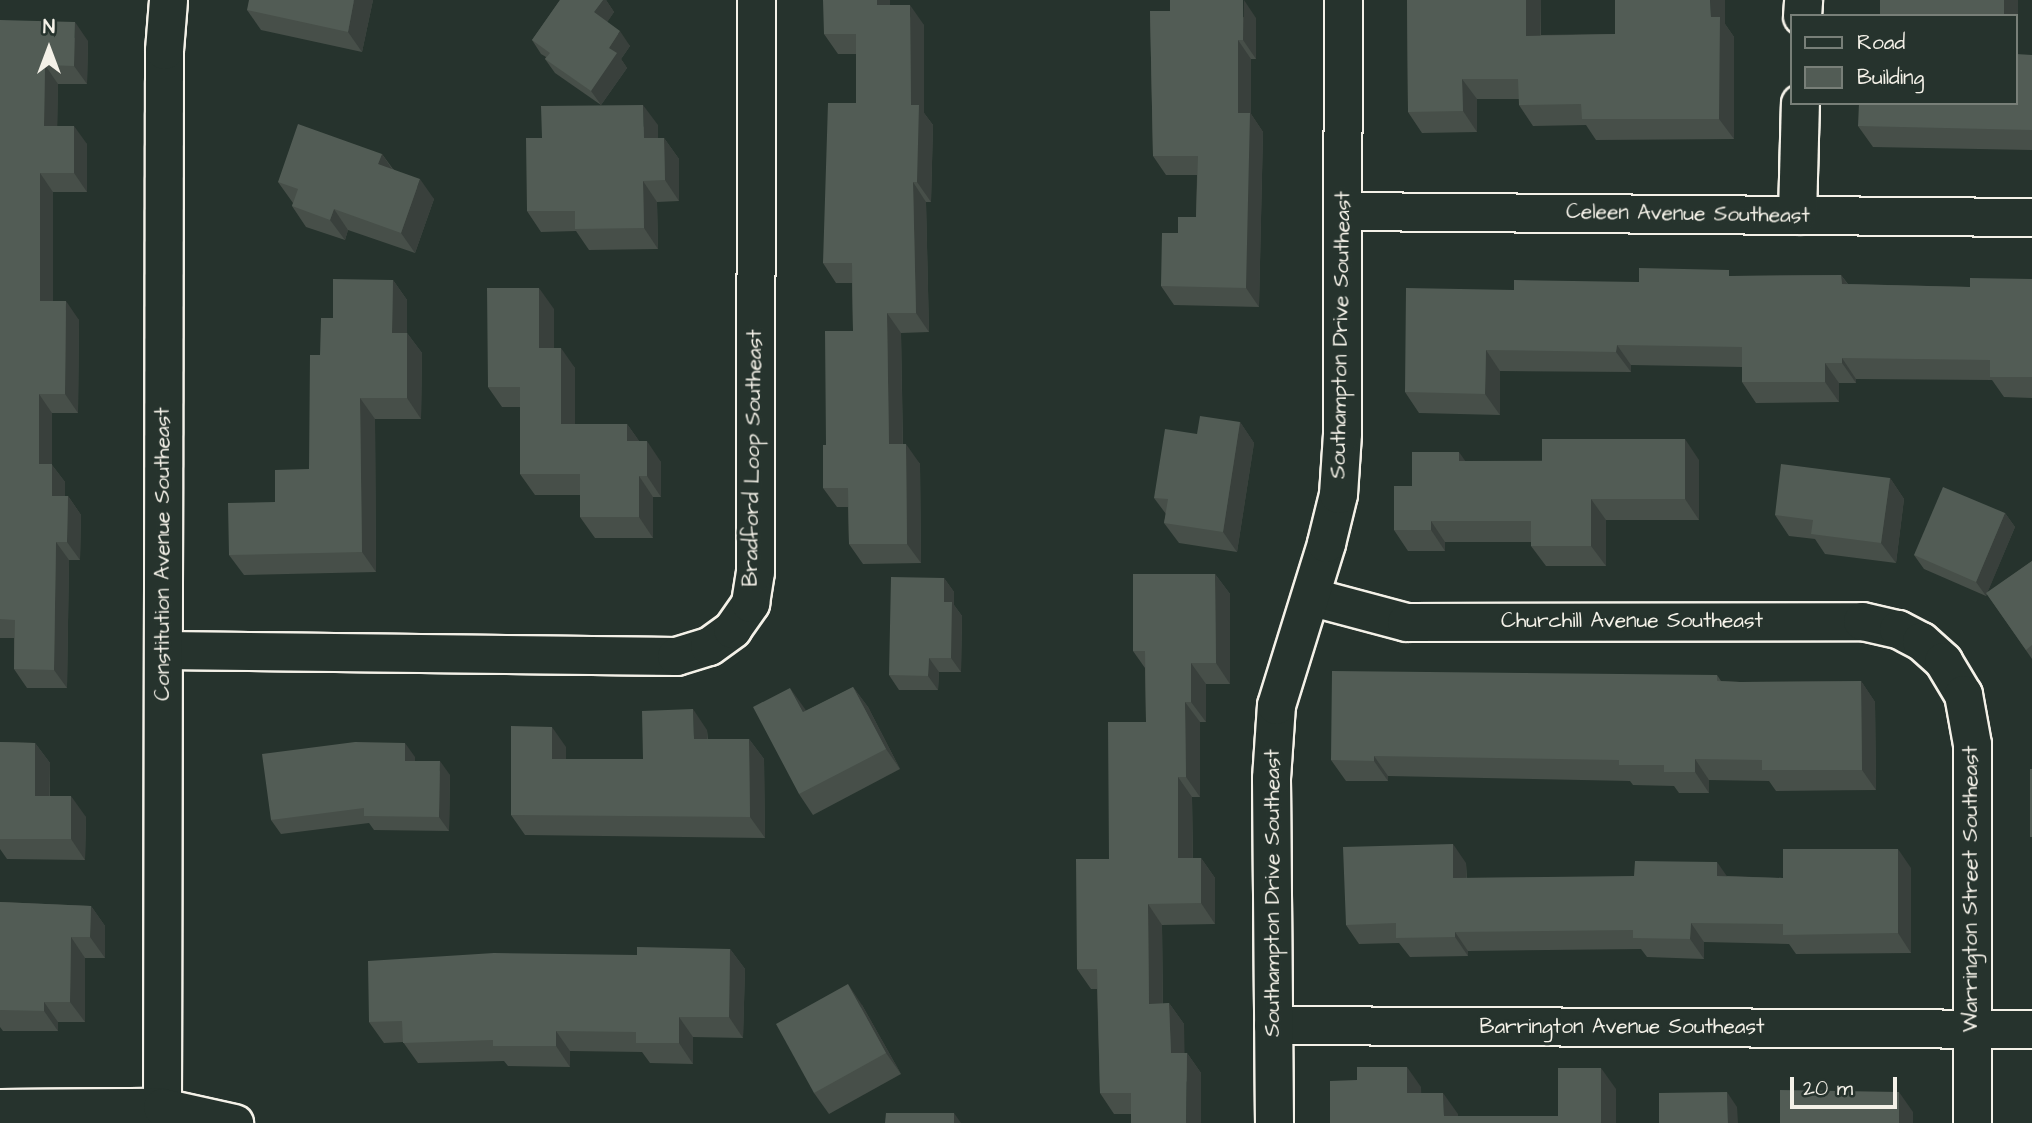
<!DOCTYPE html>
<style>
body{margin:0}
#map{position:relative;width:2032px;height:1123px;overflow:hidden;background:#26332d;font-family:"Architects Daughter",sans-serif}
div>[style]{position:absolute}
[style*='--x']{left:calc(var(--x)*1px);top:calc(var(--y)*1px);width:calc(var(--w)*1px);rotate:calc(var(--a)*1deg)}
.roads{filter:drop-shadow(2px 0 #f4f1e8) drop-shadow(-2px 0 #f4f1e8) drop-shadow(0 2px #f4f1e8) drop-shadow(0 -2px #f4f1e8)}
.minor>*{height:37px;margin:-18.5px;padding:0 18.5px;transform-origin:18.5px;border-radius:18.5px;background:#26332d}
.wall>*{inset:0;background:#474f49}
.shaded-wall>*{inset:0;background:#39403c}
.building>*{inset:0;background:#525c55}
span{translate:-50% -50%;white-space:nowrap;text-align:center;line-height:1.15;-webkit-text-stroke:6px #26332d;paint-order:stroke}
.street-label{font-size:21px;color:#f4f1e8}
.legend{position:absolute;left:1790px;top:14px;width:228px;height:91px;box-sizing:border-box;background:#26332d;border:2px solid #787f78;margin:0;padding:9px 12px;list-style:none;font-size:21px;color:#f4f1e8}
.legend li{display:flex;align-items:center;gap:14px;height:35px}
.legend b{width:35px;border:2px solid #787f78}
.north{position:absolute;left:14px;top:14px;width:70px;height:70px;-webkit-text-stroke:5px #26332d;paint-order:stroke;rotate:0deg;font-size:19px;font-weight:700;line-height:28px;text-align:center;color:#f4f1e8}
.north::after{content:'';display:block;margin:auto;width:24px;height:32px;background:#f4f1e8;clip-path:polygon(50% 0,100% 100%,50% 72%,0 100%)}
.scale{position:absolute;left:1790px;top:1077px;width:107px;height:32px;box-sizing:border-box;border:4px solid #f4f1e8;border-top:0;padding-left:9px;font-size:21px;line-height:24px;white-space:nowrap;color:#f4f1e8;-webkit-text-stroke:5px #26332d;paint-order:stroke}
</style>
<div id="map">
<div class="roads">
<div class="minor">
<i style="--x:1802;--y:16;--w:16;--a:-86"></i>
<i style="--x:1343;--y:211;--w:689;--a:0.5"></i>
<i style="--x:1797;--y:215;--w:112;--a:-88.5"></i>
<i style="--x:1312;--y:597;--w:97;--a:14.9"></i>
<i style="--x:1406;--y:622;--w:456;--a:-0.1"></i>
<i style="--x:1862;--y:621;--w:37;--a:13"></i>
<i style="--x:1898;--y:629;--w:26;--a:28"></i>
<i style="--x:1921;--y:641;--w:30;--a:42"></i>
<i style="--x:1943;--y:661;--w:39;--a:59"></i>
<i style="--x:1963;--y:694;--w:51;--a:79.8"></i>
<i style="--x:1972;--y:744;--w:379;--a:90"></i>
<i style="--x:163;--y:650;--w:513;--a:0.67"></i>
<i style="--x:676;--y:656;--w:34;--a:-17"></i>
<i style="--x:709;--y:646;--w:29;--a:-36"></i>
<i style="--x:732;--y:629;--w:32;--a:-55"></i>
<i style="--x:750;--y:603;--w:31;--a:-81"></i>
<i style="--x:755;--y:572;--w:572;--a:-89.9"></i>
<i style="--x:1273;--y:1025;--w:759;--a:0.3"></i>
<i style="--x:162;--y:1107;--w:1057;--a:-89.89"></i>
<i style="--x:164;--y:50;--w:50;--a:-85.4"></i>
<i style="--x:0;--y:1108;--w:162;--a:-0.4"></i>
<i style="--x:162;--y:1107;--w:74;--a:12.5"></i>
<i style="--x:1274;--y:1123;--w:345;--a:-90.5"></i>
<i style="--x:1271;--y:778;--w:73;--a:-86.1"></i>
<i style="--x:1276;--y:705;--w:170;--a:-72.8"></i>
<i style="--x:1326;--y:543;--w:50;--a:-76.2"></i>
<i style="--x:1338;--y:494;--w:61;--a:-86.2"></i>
<i style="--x:1342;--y:433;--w:433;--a:-89.9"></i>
</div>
</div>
<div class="wall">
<i style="clip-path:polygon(373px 0,362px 52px,261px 30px,247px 10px)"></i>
<i style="clip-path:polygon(560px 0,606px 0,614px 12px,607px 22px,630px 46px,621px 59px,627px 68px,601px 105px,555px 73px,545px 59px,546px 57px,541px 54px,532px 40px)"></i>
<i style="clip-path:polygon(890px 0,890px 5px,924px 25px,924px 113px,933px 125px,931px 202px,926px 202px,929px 332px,901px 333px,903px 444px,920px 464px,921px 563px,863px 564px,849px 544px,848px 507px,837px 507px,823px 488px,826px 445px,853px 331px,852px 283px,836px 283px,823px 263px,856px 103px,856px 54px,838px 54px,824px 34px)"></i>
<i style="clip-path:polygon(1407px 0,1541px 0,1541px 35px,1615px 34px,1725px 24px,1734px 37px,1734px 139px,1596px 140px,1586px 125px,1533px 126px,1519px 105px,1519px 99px,1477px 99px,1477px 132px,1422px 133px,1408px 112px)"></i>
<i style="clip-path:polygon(2018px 0,2018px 55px,2032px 55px,2032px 150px,1873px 147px,1858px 126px,2016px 103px)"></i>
<i style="clip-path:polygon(1150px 11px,1256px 18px,1256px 59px,1251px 59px,1251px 114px,1263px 132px,1259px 307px,1174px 305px,1161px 286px,1178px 233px,1196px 217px,1197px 175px,1166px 175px,1153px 156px)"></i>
<i style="clip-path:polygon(0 20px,88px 41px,87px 84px,58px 84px,57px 126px,87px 144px,87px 192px,53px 192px,53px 301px,79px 320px,78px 413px,52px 413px,52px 465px,65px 482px,65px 496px,68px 496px,81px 515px,80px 560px,69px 560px,67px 688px,27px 688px,14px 669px,14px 638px,0 638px)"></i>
<i style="clip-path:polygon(658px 125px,658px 138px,664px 138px,679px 159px,679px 201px,657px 202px,658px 249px,589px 250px,576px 231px,541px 232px,527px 211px,542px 138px)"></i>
<i style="clip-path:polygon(382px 154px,393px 169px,434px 199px,415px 253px,348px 230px,345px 240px,306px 227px,292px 206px,293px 203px,278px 182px)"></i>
<i style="clip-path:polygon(1841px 275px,1848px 284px,1970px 287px,2032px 279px,2032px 398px,2004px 397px,1992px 380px,1856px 379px,1856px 383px,1839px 383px,1839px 402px,1756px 403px,1742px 382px,1742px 367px,1631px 365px,1631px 372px,1500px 371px,1500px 415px,1419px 413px,1405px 392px,1514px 290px,1733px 276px)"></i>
<i style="clip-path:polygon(393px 280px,407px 300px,407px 333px,422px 353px,421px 419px,375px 419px,376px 572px,244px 575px,229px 555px,275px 502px,309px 469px,333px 318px)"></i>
<i style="clip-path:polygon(554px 309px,554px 348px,575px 368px,575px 424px,627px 424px,639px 441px,661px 462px,661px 497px,653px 497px,653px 538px,595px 538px,580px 517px,580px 495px,535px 495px,520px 474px,520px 407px,502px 407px,488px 387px)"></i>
<i style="clip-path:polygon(1240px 422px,1254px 443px,1237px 552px,1179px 543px,1164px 523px,1166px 514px,1154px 498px)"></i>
<i style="clip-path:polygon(1699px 460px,1699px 520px,1606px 520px,1606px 566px,1546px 566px,1531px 546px,1531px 542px,1445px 542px,1445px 551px,1408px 551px,1394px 530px,1412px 486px,1465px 461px)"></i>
<i style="clip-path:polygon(1890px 478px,1904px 499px,1896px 563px,1825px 554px,1815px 539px,1789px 536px,1775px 515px)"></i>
<i style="clip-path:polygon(2005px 513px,2015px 527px,1987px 593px,2032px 561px,2032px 659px,1987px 594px,1986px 596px,1924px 569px,1914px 555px)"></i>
<i style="clip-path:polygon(1215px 574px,1230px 594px,1230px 684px,1206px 684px,1206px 722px,1200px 722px,1200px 797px,1192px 797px,1193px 858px,1201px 858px,1215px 878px,1215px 924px,1162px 925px,1163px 1004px,1169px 1003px,1184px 1024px,1184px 1053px,1187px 1053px,1201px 1073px,1131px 1114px,1114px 1114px,1100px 1093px,1097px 989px,1091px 989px,1077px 969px,1109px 859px,1146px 722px,1145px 668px,1133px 651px)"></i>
<i style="clip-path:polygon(944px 578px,954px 592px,954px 605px,962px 616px,961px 672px,939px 672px,938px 690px,899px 690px,889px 675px)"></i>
<i style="clip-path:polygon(1717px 675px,1721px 681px,1740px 682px,1861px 681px,1875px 702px,1876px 790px,1776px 791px,1769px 781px,1709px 780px,1709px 793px,1679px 793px,1674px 786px,1633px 785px,1630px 781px,1388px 776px,1388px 781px,1346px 781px,1331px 760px)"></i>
<i style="clip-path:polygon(853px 687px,868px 707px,900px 769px,813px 815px,799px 794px,806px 711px)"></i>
<i style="clip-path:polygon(707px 730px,708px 739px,749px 739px,764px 759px,765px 838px,525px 835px,511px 815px,566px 747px,566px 759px,643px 759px)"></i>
<i style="clip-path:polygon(0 742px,35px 743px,50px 763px,50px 796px,86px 817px,85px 860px,7px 859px,0 849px)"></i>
<i style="clip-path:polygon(415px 757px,415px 761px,450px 775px,449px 831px,374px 830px,369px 823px,281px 834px,271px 820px)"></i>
<i style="clip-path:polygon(1466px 863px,1467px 878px,1727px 876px,1783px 878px,1911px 868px,1911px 953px,1796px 954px,1789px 944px,1704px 942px,1704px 959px,1647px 957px,1641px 949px,1468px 951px,1468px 956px,1410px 957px,1399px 943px,1359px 944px,1346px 925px)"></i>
<i style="clip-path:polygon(0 902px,91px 906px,105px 926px,105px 958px,85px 958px,85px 1022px,58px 1022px,58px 1031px,3px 1031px,0 1027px)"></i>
<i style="clip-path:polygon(730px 949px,745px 969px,743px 1038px,693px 1037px,693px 1064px,650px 1063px,642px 1052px,570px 1051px,570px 1067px,508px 1066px,504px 1061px,418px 1063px,403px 1042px,384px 1043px,369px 1022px,637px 955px)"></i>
<i style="clip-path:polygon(862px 1005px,901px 1074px,829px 1114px,814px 1093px)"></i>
</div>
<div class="shaded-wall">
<i style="clip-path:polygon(354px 0,373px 0,362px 52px,348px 32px)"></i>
<i style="clip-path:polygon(603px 0,606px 0,614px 12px,604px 27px,594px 12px)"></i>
<i style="clip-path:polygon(877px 0,890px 0,890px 25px,877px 5px)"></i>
<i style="clip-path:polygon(1244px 0,1256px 18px,1256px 59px,1243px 40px)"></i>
<i style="clip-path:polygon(1526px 0,1541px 0,1540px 56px,1526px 36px)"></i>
<i style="clip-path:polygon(1710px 0,1725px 0,1725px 24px,1734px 37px,1734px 139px,1719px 119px,1711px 17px)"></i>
<i style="clip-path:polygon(2004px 0,2018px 0,2018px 75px,2016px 72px,2016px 16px,2004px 16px)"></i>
<i style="clip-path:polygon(910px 5px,924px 25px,924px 113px,933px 125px,931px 202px,917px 182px,911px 105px)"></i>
<i style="clip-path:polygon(75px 22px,88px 41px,87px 84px,74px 66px)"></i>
<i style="clip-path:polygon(620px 31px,630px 46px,621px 59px,627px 68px,601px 105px,591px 91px,609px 48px)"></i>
<i style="clip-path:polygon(1238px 40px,1251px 59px,1251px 114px,1263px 132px,1259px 307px,1246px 288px,1238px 113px)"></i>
<i style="clip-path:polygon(45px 65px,58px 84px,57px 145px,44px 126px)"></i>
<i style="clip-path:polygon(1462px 79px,1477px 99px,1477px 132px,1463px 111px)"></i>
<i style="clip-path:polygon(643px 105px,658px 125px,658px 159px,644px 138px)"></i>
<i style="clip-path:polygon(74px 126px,87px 144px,87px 192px,74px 173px)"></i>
<i style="clip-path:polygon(664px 138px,679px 159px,679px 201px,665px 180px)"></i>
<i style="clip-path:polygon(382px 154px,396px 175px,378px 164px)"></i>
<i style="clip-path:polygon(40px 173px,53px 192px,53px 320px,40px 301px)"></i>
<i style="clip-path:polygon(420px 179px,434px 199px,415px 253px,401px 233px)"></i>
<i style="clip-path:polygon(643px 181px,657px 202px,658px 249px,644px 228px)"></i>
<i style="clip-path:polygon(913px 182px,926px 202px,929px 332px,916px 313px)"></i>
<i style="clip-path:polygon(334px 209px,348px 230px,345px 240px,330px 220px)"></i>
<i style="clip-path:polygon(1841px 275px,1856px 296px,1842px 284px)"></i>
<i style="clip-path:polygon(393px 280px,407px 300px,407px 353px,392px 333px)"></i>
<i style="clip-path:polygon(539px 288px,554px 309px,554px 368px,539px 348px)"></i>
<i style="clip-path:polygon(66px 301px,79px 320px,78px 413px,65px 394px)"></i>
<i style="clip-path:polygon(887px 313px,901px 333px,903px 464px,889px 444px)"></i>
<i style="clip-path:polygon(407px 333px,422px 353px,421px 419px,407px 398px)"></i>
<i style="clip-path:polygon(1617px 345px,1631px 365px,1631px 372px,1616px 352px)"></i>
<i style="clip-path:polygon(561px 348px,575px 368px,575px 445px,561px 424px)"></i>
<i style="clip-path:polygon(1486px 350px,1500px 371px,1500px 415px,1485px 394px)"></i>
<i style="clip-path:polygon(1842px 358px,1856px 379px,1856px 383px,1842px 363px)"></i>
<i style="clip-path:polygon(1825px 363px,1839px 383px,1839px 402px,1825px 382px)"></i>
<i style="clip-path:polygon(39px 394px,52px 413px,52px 465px,65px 482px,65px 515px,52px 496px,39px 464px)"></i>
<i style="clip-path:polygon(360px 398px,375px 419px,376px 572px,362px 552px)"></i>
<i style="clip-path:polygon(1240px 422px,1254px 443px,1237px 552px,1223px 532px)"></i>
<i style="clip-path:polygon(627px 424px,642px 445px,627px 441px)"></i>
<i style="clip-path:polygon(1685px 439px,1699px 460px,1699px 520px,1685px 499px)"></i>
<i style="clip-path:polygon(647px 441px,661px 462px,661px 497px,647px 476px)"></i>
<i style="clip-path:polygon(906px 444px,920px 464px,921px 563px,907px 544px)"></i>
<i style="clip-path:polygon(1459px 452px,1473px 472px,1459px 461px)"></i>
<i style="clip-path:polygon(639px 476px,653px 497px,653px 538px,639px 517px)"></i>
<i style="clip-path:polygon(1890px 478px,1904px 499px,1896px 563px,1881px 543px)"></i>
<i style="clip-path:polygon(68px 496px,81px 515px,80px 560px,67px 542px)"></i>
<i style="clip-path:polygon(1591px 499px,1606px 520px,1606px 566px,1591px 546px)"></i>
<i style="clip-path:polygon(2005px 513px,2015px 527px,1986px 596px,1976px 582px)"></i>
<i style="clip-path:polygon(1431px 521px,1445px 542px,1445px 551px,1431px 530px)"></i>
<i style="clip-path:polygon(56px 542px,69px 560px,67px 688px,54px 670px)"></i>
<i style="clip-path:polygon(1215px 574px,1230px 594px,1230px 684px,1216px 663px)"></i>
<i style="clip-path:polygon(944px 578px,954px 592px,954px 605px,962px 616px,961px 672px,951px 658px,944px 602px)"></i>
<i style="clip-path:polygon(929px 658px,939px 672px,938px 690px,928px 676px)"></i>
<i style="clip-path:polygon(1191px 663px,1206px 684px,1206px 722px,1191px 702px)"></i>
<i style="clip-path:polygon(1861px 681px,1875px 702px,1876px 790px,1862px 770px)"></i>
<i style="clip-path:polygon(853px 687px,868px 707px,900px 769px,886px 749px)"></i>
<i style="clip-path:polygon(790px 688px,805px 709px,818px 733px,803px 712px)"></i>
<i style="clip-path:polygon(1185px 702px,1200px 722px,1200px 797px,1186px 777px)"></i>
<i style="clip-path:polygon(693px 709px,707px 730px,708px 759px,694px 739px)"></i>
<i style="clip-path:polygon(552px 727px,566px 747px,566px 780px,552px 759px)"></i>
<i style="clip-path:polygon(749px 739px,764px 759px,765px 838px,750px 817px)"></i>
<i style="clip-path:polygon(35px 743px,50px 763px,49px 816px,35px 796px)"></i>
<i style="clip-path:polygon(405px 743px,415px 757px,415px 775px,405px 761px)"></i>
<i style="clip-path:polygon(1374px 756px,1388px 776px,1388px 781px,1374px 761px)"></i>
<i style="clip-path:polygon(1695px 759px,1709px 780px,1709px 793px,1695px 772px)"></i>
<i style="clip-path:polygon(440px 761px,450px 775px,449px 831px,439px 817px)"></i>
<i style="clip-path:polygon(1178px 777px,1192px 797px,1193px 878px,1178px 858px)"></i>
<i style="clip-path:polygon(71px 796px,86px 817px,85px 860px,71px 839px)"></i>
<i style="clip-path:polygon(1453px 844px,1466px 863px,1467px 898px,1453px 878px)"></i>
<i style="clip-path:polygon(1898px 849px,1911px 868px,1911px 953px,1898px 933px)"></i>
<i style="clip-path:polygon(1201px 858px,1215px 878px,1215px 924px,1201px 903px)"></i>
<i style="clip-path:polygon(1717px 862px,1731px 882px,1717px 876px)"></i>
<i style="clip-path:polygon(1148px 904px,1162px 925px,1163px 1025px,1149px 1004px)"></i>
<i style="clip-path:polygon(91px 906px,105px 926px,105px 958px,90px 937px)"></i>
<i style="clip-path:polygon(1691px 923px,1704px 942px,1704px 959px,1690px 939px)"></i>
<i style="clip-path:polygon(1455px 932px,1468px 951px,1468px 956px,1455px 937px)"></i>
<i style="clip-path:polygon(71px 937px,85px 958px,85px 1022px,70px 1002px)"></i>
<i style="clip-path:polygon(730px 949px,745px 969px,743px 1038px,729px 1017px)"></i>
<i style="clip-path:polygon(848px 984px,862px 1005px,901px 1074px,886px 1053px)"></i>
<i style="clip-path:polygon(44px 1002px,58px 1022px,58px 1031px,44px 1011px)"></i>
<i style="clip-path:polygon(1169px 1003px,1184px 1024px,1185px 1074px,1171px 1053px)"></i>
<i style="clip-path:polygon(679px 1017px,693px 1037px,693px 1064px,679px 1043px)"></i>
<i style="clip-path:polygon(556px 1031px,570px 1051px,570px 1067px,556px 1046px)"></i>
<i style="clip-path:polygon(1187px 1053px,1201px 1073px,1201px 1123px,1186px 1123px)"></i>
<i style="clip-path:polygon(1407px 1067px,1421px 1087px,1422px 1114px,1407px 1093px)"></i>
<i style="clip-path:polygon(1601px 1068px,1616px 1089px,1616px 1123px,1601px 1123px)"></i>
<i style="clip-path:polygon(1727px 1092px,1737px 1107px,1738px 1123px,1728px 1123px)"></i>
<i style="clip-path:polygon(1899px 1092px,1913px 1112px,1913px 1123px,1899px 1123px)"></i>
<i style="clip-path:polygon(1443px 1093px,1458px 1114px,1458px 1123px,1444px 1116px)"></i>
<i style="clip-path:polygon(954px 1113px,961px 1123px,954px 1123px)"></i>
</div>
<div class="building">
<i style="clip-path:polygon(249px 0,354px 0,348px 32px,247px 10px)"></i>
<i style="clip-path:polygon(560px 0,603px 0,594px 12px,620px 31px,609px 48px,617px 53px,591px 91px,545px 59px,550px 53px,532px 40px)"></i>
<i style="clip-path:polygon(823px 0,877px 0,877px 5px,910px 5px,911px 105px,919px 105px,917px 182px,913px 182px,916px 313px,887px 313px,889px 444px,906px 444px,907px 544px,849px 544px,848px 488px,823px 488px,823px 445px,826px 445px,825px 331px,853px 331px,852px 263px,823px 263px,828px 103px,856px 103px,856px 34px,824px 34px)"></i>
<i style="clip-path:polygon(1170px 0,1243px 0,1243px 40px,1238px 40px,1238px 113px,1250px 113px,1246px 288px,1161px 286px,1162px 233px,1178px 233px,1178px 217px,1196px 217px,1198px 156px,1153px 156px,1150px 11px,1170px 11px)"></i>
<i style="clip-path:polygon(1407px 0,1526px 0,1526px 36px,1615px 34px,1615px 0,1710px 0,1711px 17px,1720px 17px,1719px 119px,1582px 119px,1581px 104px,1519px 105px,1518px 79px,1462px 79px,1463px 111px,1408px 112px)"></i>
<i style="clip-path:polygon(1880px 0,2004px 0,2004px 16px,1880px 16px)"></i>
<i style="clip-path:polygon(0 20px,75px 22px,74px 66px,45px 65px,44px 126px,74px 126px,74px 173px,40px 173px,40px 301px,66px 301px,65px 394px,39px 394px,39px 464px,52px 464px,52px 496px,68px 496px,67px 542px,56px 542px,54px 670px,14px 669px,15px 620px,0 619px)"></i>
<i style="clip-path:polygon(2016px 54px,2032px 55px,2032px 130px,1858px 126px,1859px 103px,2016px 103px)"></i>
<i style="clip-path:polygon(643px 105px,644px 138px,664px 138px,665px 180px,643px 181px,644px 228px,575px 229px,575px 211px,527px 211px,526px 138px,542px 138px,541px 106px)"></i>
<i style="clip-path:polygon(298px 124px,382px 154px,378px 164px,420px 179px,401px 233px,334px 209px,330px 220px,292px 206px,298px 189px,278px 182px)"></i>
<i style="clip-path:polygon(1639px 268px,1729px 270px,1729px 276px,1841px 275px,1842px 284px,1970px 287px,1970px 278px,2032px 279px,2032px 377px,1990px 377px,1990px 360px,1842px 358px,1842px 363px,1825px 363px,1825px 382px,1742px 382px,1742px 347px,1617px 345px,1616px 352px,1486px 350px,1485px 394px,1405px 392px,1406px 288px,1514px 290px,1514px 280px,1639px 282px)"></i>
<i style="clip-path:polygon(333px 279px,393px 280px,392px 333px,407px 333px,407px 398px,360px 398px,362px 552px,229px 555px,228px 503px,275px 502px,275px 470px,309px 469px,310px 355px,320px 355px,321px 318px,333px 318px)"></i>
<i style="clip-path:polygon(487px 288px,539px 288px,539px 348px,561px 348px,561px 424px,627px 424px,627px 441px,647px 441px,647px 476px,639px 476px,639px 517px,580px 517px,580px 474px,520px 474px,520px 387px,488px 387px)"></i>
<i style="clip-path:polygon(1200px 416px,1240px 422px,1223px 532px,1164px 523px,1168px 499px,1154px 498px,1165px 429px,1197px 434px)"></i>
<i style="clip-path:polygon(1542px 439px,1685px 439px,1685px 499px,1591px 499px,1591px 546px,1531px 546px,1531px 521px,1431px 521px,1431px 530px,1394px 530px,1394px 486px,1412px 486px,1412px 452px,1459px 452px,1459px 461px,1542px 461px)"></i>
<i style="clip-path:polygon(1781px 464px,1890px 478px,1881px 543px,1811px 534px,1813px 520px,1775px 515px)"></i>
<i style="clip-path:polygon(1943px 487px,2005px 513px,1976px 582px,1914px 555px)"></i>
<i style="clip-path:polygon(2032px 561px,2032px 645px,2026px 650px,1986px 593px)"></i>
<i style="clip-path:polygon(1133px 574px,1215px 574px,1216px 663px,1191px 663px,1191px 702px,1185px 702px,1186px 777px,1178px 777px,1178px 858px,1201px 858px,1201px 903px,1148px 904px,1149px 1004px,1169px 1003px,1171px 1053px,1187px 1053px,1186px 1123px,1131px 1123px,1131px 1093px,1100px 1093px,1097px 969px,1077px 969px,1076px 859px,1109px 859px,1108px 722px,1146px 722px,1145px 651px,1133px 651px)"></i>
<i style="clip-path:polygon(891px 577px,944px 578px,944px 602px,952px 602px,951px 658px,929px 658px,928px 676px,889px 675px)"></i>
<i style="clip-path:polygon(1332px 671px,1717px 675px,1717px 681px,1740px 682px,1861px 681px,1862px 770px,1762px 770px,1762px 760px,1695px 759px,1695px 772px,1664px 772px,1664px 765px,1619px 765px,1619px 760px,1374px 756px,1374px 761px,1331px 760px)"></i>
<i style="clip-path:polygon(853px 687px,886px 749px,799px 794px,753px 707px,790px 688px,803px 712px)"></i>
<i style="clip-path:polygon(693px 709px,694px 739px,749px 739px,750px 817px,511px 815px,511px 726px,552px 727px,552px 759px,643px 759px,642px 711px)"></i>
<i style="clip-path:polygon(0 742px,35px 743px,35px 796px,71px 796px,71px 839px,0 839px)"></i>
<i style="clip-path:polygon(355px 742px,405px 743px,405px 761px,440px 761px,439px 817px,364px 816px,364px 808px,271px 820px,262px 754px)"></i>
<i style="clip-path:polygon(2030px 769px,2032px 769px,2032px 837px,2030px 837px)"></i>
<i style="clip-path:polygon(1453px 844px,1453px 878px,1634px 876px,1635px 861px,1717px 862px,1717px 876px,1783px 878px,1783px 849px,1898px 849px,1898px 933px,1783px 935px,1783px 924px,1691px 923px,1690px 939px,1633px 938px,1633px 930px,1455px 932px,1455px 937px,1396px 938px,1396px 923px,1346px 925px,1343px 847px)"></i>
<i style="clip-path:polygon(0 902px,91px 906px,90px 937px,71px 937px,70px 1002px,44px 1002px,44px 1011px,0 1010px)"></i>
<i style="clip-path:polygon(637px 947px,730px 949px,729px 1017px,679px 1017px,679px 1043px,636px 1043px,636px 1032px,556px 1031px,556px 1046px,493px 1046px,493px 1040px,403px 1043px,402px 1021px,369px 1022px,368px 961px,494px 953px,637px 955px)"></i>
<i style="clip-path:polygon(848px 984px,886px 1053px,814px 1093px,776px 1024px)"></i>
<i style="clip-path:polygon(1357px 1067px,1407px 1067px,1407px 1093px,1443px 1093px,1444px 1116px,1558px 1116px,1558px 1068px,1601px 1068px,1601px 1123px,1330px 1123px,1330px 1081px,1357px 1080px)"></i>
<i style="clip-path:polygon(1780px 1090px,1899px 1092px,1899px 1123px,1780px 1123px)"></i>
<i style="clip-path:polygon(1727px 1092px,1728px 1123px,1659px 1123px,1659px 1093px)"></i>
<i style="clip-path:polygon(886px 1113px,954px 1113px,954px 1123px,885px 1123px)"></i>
</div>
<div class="street-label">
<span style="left:1688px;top:214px;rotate:1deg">Celeen Avenue Southeast</span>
<span style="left:1341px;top:335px;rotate:-89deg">Southampton Drive Southeast</span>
<span style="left:753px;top:458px;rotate:-89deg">Bradford Loop Southeast</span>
<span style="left:163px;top:554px;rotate:-90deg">Constitution Avenue Southeast</span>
<span style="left:1632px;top:621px">Churchill Avenue Southeast</span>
<span style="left:1971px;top:889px;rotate:-90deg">Warrington Street Southeast</span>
<span style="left:1273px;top:893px;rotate:-90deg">Southampton Drive Southeast</span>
<span style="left:1622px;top:1027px">Barrington Avenue Southeast</span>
</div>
<ul class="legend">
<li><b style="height:9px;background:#26332d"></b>Road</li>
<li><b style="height:19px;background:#525c55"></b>Building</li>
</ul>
<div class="north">N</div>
<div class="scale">20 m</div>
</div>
